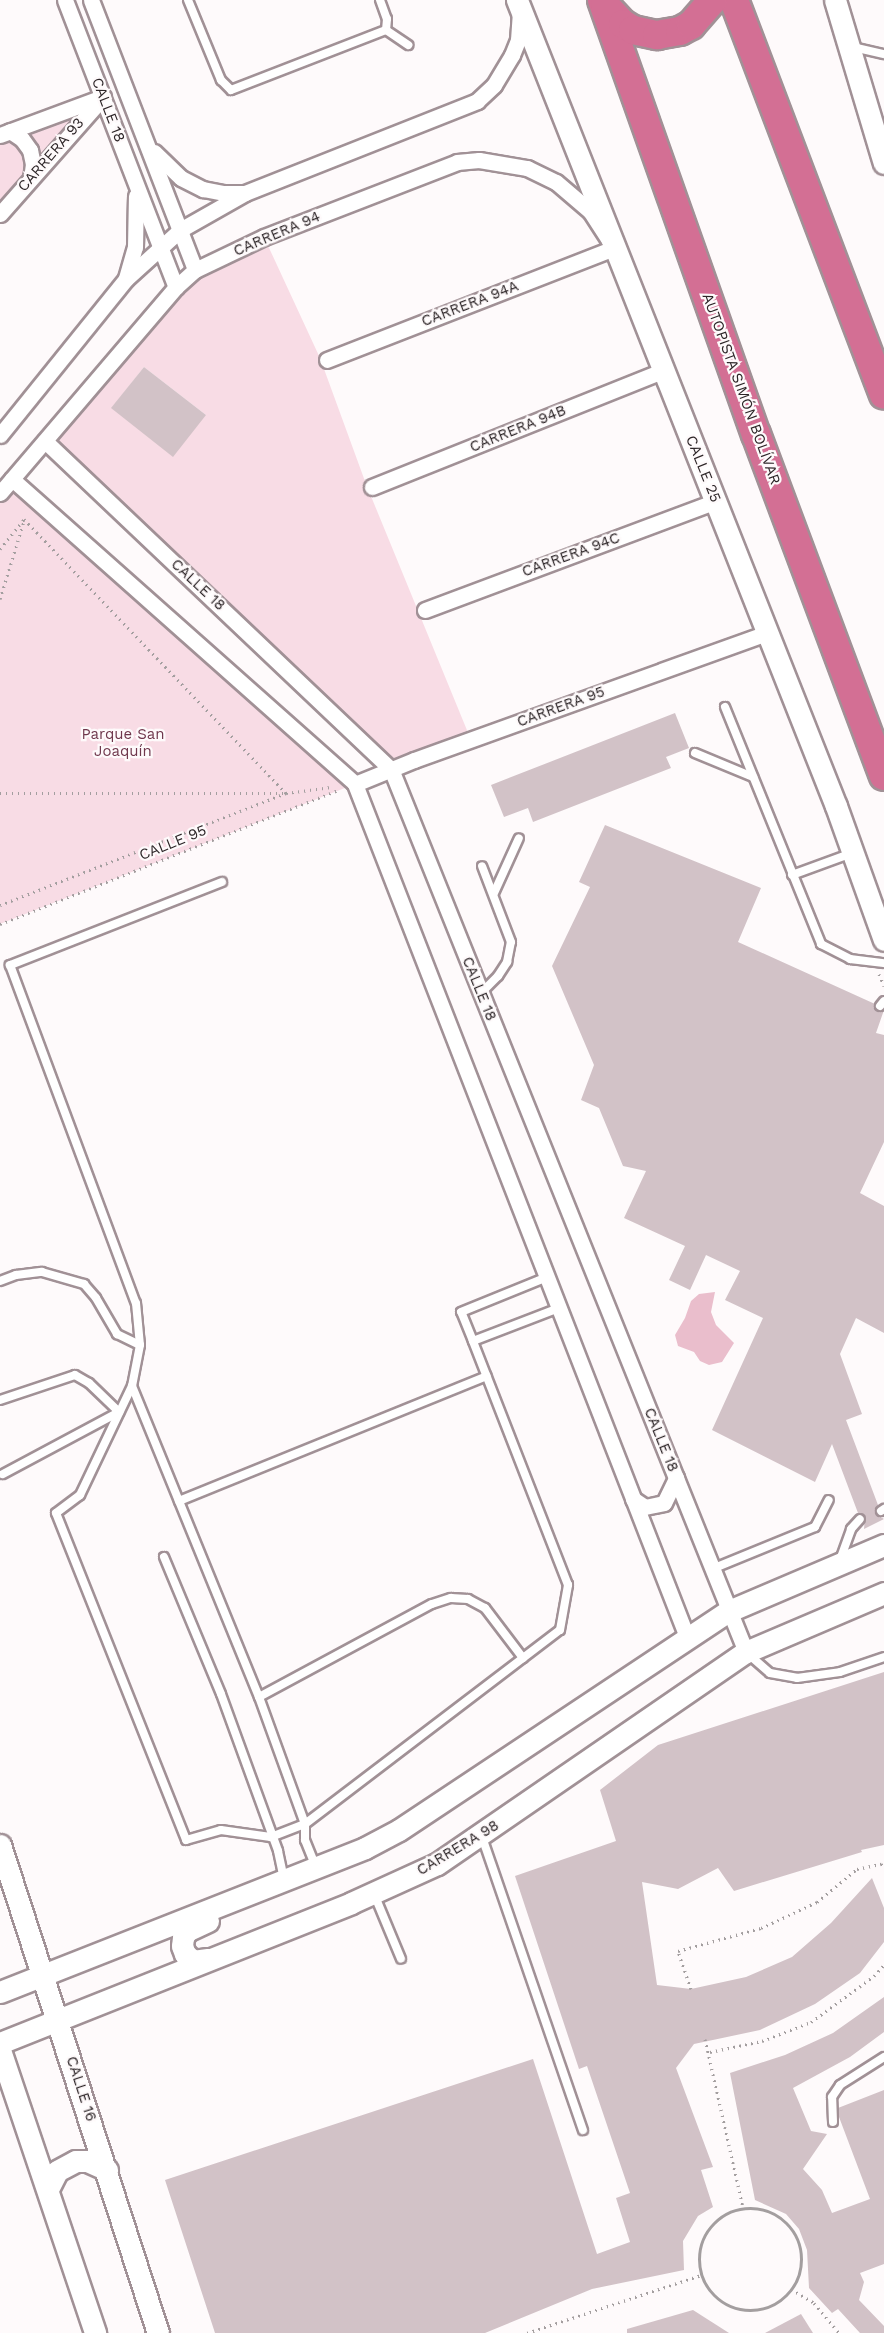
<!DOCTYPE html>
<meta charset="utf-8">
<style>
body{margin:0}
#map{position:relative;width:884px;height:2333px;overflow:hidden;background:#fefafb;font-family:"Work Sans",sans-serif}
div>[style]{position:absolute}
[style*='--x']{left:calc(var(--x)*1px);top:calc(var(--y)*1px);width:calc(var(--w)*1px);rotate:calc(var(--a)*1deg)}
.green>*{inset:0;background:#f8dce5}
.water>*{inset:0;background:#eabecc}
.building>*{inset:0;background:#d2c2c7}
.path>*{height:3px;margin-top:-1.5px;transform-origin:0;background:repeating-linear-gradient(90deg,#a39e9f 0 1.5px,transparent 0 6px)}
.path>.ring{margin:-1.5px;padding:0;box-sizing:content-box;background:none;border:3px solid #a39e9f;border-radius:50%}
.roads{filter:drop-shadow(2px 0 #a19196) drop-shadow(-2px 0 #a19196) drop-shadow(0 2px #a19196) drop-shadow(0 -2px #a19196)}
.lane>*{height:8px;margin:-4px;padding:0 4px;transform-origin:4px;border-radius:4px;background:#fff}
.street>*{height:15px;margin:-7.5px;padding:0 7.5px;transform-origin:7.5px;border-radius:7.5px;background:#fff}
.secondary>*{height:21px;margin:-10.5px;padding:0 10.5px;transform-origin:10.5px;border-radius:10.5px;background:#fff}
.highway>*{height:28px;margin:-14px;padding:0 14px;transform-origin:14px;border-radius:14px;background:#d36f94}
span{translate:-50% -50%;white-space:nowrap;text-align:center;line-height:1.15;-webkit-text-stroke:4.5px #fefafb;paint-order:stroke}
.street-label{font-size:15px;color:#2d2628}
.park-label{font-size:15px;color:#6f374c}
</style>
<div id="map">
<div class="green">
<i style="clip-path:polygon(103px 97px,0 214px,0 135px)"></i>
<i style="clip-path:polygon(evenodd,264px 237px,320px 358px,366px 484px,471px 740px,391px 769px,45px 441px,176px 287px,264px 237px,144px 367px,206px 415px,112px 408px,144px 367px)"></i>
<i style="clip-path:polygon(12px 479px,355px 784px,0 924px,0 493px)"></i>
</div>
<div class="water">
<i style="clip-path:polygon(715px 1292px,711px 1312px,716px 1325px,734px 1343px,722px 1362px,709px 1365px,700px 1361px,694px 1352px,678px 1346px,675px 1335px,685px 1318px,691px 1301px,699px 1294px)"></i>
</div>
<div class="building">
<i style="clip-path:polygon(144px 367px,206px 415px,173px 457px,111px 408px)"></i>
<i style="clip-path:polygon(675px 713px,689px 748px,666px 757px,671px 768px,533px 822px,528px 808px,504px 817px,491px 785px)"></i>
<i style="clip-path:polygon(605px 825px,761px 888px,738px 942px,875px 1004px,877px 1011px,884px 1010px,876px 1033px,884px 1035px,884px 1142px,860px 1193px,884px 1206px,884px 1333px,856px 1318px,840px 1354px,862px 1414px,846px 1420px,878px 1505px,876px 1514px,884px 1519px,864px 1529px,865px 1517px,858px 1513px,832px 1444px,815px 1482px,712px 1430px,763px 1318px,725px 1300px,740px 1271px,706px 1255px,690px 1290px,669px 1280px,685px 1246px,624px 1218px,646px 1171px,623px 1166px,599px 1108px,581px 1100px,594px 1065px,552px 966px,590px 887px,579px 882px)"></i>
<i style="clip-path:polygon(884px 1672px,884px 1845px,861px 1850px,862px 1852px,734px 1891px,718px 1868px,678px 1889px,642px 1882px,657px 1985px,691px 1989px,746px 1977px,792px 1957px,831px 1923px,872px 1878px,884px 1908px,884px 1942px,860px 1973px,815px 2004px,760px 2030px,694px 2044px,676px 2068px,713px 2167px,701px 2170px,713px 2207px,698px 2216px,683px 2241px,684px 2270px,592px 2289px,485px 2333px,215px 2333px,165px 2180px,533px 2059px,597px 2254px,630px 2242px,616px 2198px,630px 2193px,587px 2066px,579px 2069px,515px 1876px,616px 1841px,600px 1790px,658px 1745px)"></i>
<i style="clip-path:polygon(884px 1997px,884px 2032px,850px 2057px,793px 2088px,811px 2131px,827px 2134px,803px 2169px,822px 2190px,832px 2213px,870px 2199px,839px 2117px,838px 2108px,884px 2090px,884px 2264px,860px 2273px,864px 2282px,859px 2300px,884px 2326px,884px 2333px,860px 2333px,838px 2309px,832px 2313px,809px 2288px,807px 2250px,799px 2229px,786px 2214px,755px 2200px,730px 2073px,785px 2055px,833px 2033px)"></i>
<i style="clip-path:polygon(693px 2310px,729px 2333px,627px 2333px,627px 2329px)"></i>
<i style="clip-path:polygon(801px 2314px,813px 2333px,765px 2333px)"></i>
</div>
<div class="path">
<i style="--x:0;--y:549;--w:38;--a:-51"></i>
<i style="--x:24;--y:519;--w:379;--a:46.3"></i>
<i style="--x:286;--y:793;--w:307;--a:158.6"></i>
<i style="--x:0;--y:599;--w:82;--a:-72.9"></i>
<i style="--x:0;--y:793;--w:286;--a:0"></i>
<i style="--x:286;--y:793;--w:46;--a:-7.4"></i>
<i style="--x:0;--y:924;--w:365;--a:-21.6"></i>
<i style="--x:879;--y:974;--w:13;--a:67"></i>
<i style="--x:691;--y:1989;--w:40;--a:-108.9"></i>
<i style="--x:678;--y:1951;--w:86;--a:-15.5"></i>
<i style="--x:761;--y:1928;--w:62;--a:-24.9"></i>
<i style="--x:817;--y:1902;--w:52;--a:-39.5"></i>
<i style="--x:857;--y:1869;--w:25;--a:-12"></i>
<i style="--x:881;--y:1864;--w:4;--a:34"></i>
<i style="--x:705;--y:2039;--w:172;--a:77.3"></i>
<i style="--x:710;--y:2052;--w:53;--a:-11.9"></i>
<i style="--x:762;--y:2041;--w:53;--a:-21.2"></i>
<i style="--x:811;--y:2022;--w:78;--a:-36.1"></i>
<i style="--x:874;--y:1976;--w:15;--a:-48"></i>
<i class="ring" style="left:699px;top:2208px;width:99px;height:99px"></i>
<i style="--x:791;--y:2289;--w:27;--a:31"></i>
<i style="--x:814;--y:2303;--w:39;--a:50"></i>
<i style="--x:527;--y:2333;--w:183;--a:-18.4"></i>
</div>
<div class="roads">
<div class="lane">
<i style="--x:188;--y:0;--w:87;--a:67.6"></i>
<i style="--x:221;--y:80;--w:14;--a:45"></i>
<i style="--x:231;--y:90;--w:166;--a:-21.2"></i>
<i style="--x:380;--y:0;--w:20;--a:70"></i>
<i style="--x:387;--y:19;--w:11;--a:95"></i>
<i style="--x:386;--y:30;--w:27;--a:34"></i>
<i style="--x:853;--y:47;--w:32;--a:13"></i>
<i style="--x:725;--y:707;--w:256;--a:67.9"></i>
<i style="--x:821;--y:944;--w:33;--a:27"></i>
<i style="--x:850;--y:959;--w:34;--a:7"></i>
<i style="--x:695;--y:753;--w:63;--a:22.5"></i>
<i style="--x:792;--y:875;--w:64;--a:-20.1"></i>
<i style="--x:222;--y:882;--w:228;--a:158.6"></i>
<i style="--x:10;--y:965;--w:361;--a:69.6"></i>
<i style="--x:136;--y:1303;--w:42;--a:84.6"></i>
<i style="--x:140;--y:1345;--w:42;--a:101"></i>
<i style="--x:132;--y:1386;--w:121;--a:115.5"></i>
<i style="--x:80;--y:1495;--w:30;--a:143"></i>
<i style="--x:56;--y:1513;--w:352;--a:68.3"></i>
<i style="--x:186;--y:1840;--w:36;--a:-16"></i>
<i style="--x:221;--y:1830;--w:50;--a:8"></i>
<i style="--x:271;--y:1837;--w:36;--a:-21"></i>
<i style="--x:305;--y:1824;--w:320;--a:-37.3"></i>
<i style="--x:560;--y:1630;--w:46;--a:-79.9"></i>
<i style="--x:568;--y:1585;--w:262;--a:-111.3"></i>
<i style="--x:473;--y:1341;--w:92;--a:-21"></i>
<i style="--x:494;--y:893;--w:60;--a:-65.6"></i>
<i style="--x:481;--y:993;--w:24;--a:-45"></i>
<i style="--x:498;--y:976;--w:17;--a:-57"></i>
<i style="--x:507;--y:962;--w:20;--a:-79"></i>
<i style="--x:511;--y:942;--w:81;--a:-110.9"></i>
<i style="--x:880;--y:1006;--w:6;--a:-51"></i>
<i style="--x:0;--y:1281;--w:17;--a:-21"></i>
<i style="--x:16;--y:1275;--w:26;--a:-7"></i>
<i style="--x:42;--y:1272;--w:44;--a:15.9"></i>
<i style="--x:84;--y:1284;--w:18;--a:49"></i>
<i style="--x:96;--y:1298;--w:42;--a:59.7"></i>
<i style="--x:117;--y:1334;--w:25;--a:26"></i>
<i style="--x:473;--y:1341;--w:31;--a:-112"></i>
<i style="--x:461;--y:1312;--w:93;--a:-22.1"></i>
<i style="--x:132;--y:1386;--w:336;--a:67.8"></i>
<i style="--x:259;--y:1697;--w:135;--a:70.1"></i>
<i style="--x:305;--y:1824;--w:16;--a:90"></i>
<i style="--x:305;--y:1840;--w:27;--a:68"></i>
<i style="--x:0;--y:1400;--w:79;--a:-18.4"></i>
<i style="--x:75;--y:1375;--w:16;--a:30"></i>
<i style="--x:89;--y:1383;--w:42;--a:44"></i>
<i style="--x:119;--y:1412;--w:132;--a:151.9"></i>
<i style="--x:179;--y:1501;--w:332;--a:-22.1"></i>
<i style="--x:881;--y:1511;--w:4;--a:-34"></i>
<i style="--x:164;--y:1557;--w:148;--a:67.4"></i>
<i style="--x:221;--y:1694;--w:167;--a:70"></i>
<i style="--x:278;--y:1851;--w:29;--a:78"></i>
<i style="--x:840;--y:1560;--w:33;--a:-70"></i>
<i style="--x:851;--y:1529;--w:13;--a:-48"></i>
<i style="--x:712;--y:1569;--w:111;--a:-22.2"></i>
<i style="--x:815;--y:1527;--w:30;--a:-63"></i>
<i style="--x:747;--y:1653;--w:30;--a:41"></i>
<i style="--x:770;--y:1673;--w:27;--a:10"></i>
<i style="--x:797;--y:1678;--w:43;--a:-7.9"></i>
<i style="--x:840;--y:1672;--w:46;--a:-18.8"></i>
<i style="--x:259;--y:1697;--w:196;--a:-28.3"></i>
<i style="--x:432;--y:1604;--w:20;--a:-18"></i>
<i style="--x:451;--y:1598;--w:17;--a:3"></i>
<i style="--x:468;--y:1599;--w:19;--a:28"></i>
<i style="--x:485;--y:1608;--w:63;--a:52.8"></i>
<i style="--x:482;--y:1837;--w:310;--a:71"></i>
<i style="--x:374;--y:1894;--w:70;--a:67.4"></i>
<i style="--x:833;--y:2122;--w:25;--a:-92"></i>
<i style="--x:832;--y:2097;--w:14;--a:-56"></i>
<i style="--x:840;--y:2085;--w:52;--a:-32.5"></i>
</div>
<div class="street">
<i style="--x:65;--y:0;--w:308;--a:68.9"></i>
<i style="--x:91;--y:0;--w:289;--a:68.9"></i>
<i style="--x:10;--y:131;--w:14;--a:34"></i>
<i style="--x:22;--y:139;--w:14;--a:54"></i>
<i style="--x:30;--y:150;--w:14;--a:78"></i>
<i style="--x:33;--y:164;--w:14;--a:98"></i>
<i style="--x:0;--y:135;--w:107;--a:-20.3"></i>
<i style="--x:154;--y:152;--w:37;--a:44"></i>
<i style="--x:181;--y:178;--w:25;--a:27"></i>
<i style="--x:203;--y:189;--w:21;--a:11"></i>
<i style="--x:224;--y:193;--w:18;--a:0"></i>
<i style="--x:0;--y:214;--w:156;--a:-48.6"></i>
<i style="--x:126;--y:278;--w:32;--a:-74"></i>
<i style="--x:135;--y:247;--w:51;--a:-88.9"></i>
<i style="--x:0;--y:435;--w:201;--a:-51.1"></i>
<i style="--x:126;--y:279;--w:73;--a:-42.2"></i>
<i style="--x:180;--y:230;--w:75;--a:-29.6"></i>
<i style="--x:245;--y:193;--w:250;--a:-21.6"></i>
<i style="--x:477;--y:101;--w:23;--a:-43"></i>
<i style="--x:494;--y:85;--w:35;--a:-59"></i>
<i style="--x:512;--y:55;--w:16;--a:-68"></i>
<i style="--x:518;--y:40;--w:27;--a:-86"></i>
<i style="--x:45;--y:441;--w:477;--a:43.5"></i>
<i style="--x:391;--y:769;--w:952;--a:68.1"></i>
<i style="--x:12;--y:479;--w:459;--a:41.6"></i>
<i style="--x:355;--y:784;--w:915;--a:68.73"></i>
<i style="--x:372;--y:487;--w:315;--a:-21.8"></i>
<i style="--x:0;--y:493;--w:271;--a:-49.5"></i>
<i style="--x:176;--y:287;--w:25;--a:-42"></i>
<i style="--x:195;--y:270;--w:76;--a:-25.6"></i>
<i style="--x:264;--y:237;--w:207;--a:-21.2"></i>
<i style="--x:457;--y:162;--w:22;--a:-5"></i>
<i style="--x:479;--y:160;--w:49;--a:9.5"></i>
<i style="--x:527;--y:168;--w:32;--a:26"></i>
<i style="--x:556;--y:182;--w:45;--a:40.5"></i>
<i style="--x:590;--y:211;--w:44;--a:57"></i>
<i style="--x:614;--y:248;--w:308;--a:158.7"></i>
<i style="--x:425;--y:610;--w:311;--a:-20.5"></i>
<i style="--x:355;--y:784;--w:64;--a:-22.1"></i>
<i style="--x:414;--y:760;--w:375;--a:-19.8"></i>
<i style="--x:633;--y:1499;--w:14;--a:34"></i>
<i style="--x:645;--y:1507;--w:19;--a:-12"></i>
<i style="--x:664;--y:1503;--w:28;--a:-64"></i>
</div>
<div class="secondary">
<i style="--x:517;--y:0;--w:867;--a:68.41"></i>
<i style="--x:836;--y:806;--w:142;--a:70.3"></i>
<i style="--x:835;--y:0;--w:170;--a:73.3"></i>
<i style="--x:0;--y:1845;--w:513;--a:72.06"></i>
<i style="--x:208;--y:1921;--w:23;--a:155"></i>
<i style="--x:187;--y:1931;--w:7;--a:124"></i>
<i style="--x:183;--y:1937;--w:9;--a:96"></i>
<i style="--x:182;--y:1946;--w:9;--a:69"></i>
<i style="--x:185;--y:1954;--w:11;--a:41"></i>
<i style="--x:193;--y:1961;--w:15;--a:-8"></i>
<i style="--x:0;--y:1992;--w:392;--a:-21.5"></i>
<i style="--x:365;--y:1848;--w:38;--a:-28"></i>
<i style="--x:399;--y:1830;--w:396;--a:-33.6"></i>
<i style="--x:729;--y:1611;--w:168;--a:-23.1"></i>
<i style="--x:0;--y:2043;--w:378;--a:-21.7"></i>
<i style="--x:351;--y:1903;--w:94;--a:-24.4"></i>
<i style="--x:437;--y:1864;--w:375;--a:-34.5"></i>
<i style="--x:746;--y:1652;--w:150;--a:-23.1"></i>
<i style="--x:0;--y:2050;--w:299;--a:71.4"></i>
<i style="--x:48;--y:2189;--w:20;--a:-63"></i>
<i style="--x:57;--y:2171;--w:21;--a:-28"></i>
<i style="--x:76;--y:2161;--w:11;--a:0"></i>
<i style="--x:87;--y:2161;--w:22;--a:24"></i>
</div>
<div class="highway">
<i style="--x:602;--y:0;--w:461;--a:70.5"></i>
<i style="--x:756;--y:434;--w:365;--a:69.5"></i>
<i style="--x:734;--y:0;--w:422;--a:69.2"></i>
<i style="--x:605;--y:5;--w:26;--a:47"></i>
<i style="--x:623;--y:24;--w:12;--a:31"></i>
<i style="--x:633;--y:30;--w:25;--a:12"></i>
<i style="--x:657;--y:35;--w:23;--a:-10"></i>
<i style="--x:680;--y:31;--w:13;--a:-29"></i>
<i style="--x:691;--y:25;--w:33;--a:-49"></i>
</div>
</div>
<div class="street-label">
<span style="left:108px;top:110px;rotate:69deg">CALLE 18</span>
<span style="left:51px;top:155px;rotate:-49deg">CARRERA 93</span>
<span style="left:277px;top:234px;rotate:-23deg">CARRERA 94</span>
<span style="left:470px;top:304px;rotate:-21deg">CARRERA 94A</span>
<span style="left:741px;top:389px;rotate:70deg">AUTOPISTA SIMÓN BOLÍVAR</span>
<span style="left:518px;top:429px;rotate:-22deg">CARRERA 94B</span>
<span style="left:703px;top:469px;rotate:68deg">CALLE 25</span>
<span style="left:571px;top:555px;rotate:-20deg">CARRERA 94C</span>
<span style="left:198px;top:585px;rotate:43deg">CALLE 18</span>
<span style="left:561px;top:707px;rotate:-20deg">CARRERA 95</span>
<span style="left:173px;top:843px;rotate:-22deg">CALLE 95</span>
<span style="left:479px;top:989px;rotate:68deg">CALLE 18</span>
<span style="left:661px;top:1440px;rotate:68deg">CALLE 18</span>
<span style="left:458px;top:1848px;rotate:-31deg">CARRERA 98</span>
<span style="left:81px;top:2089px;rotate:72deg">CALLE 16</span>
</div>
<div class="park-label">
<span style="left:123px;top:743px">Parque San<br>Joaquín</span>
</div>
</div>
